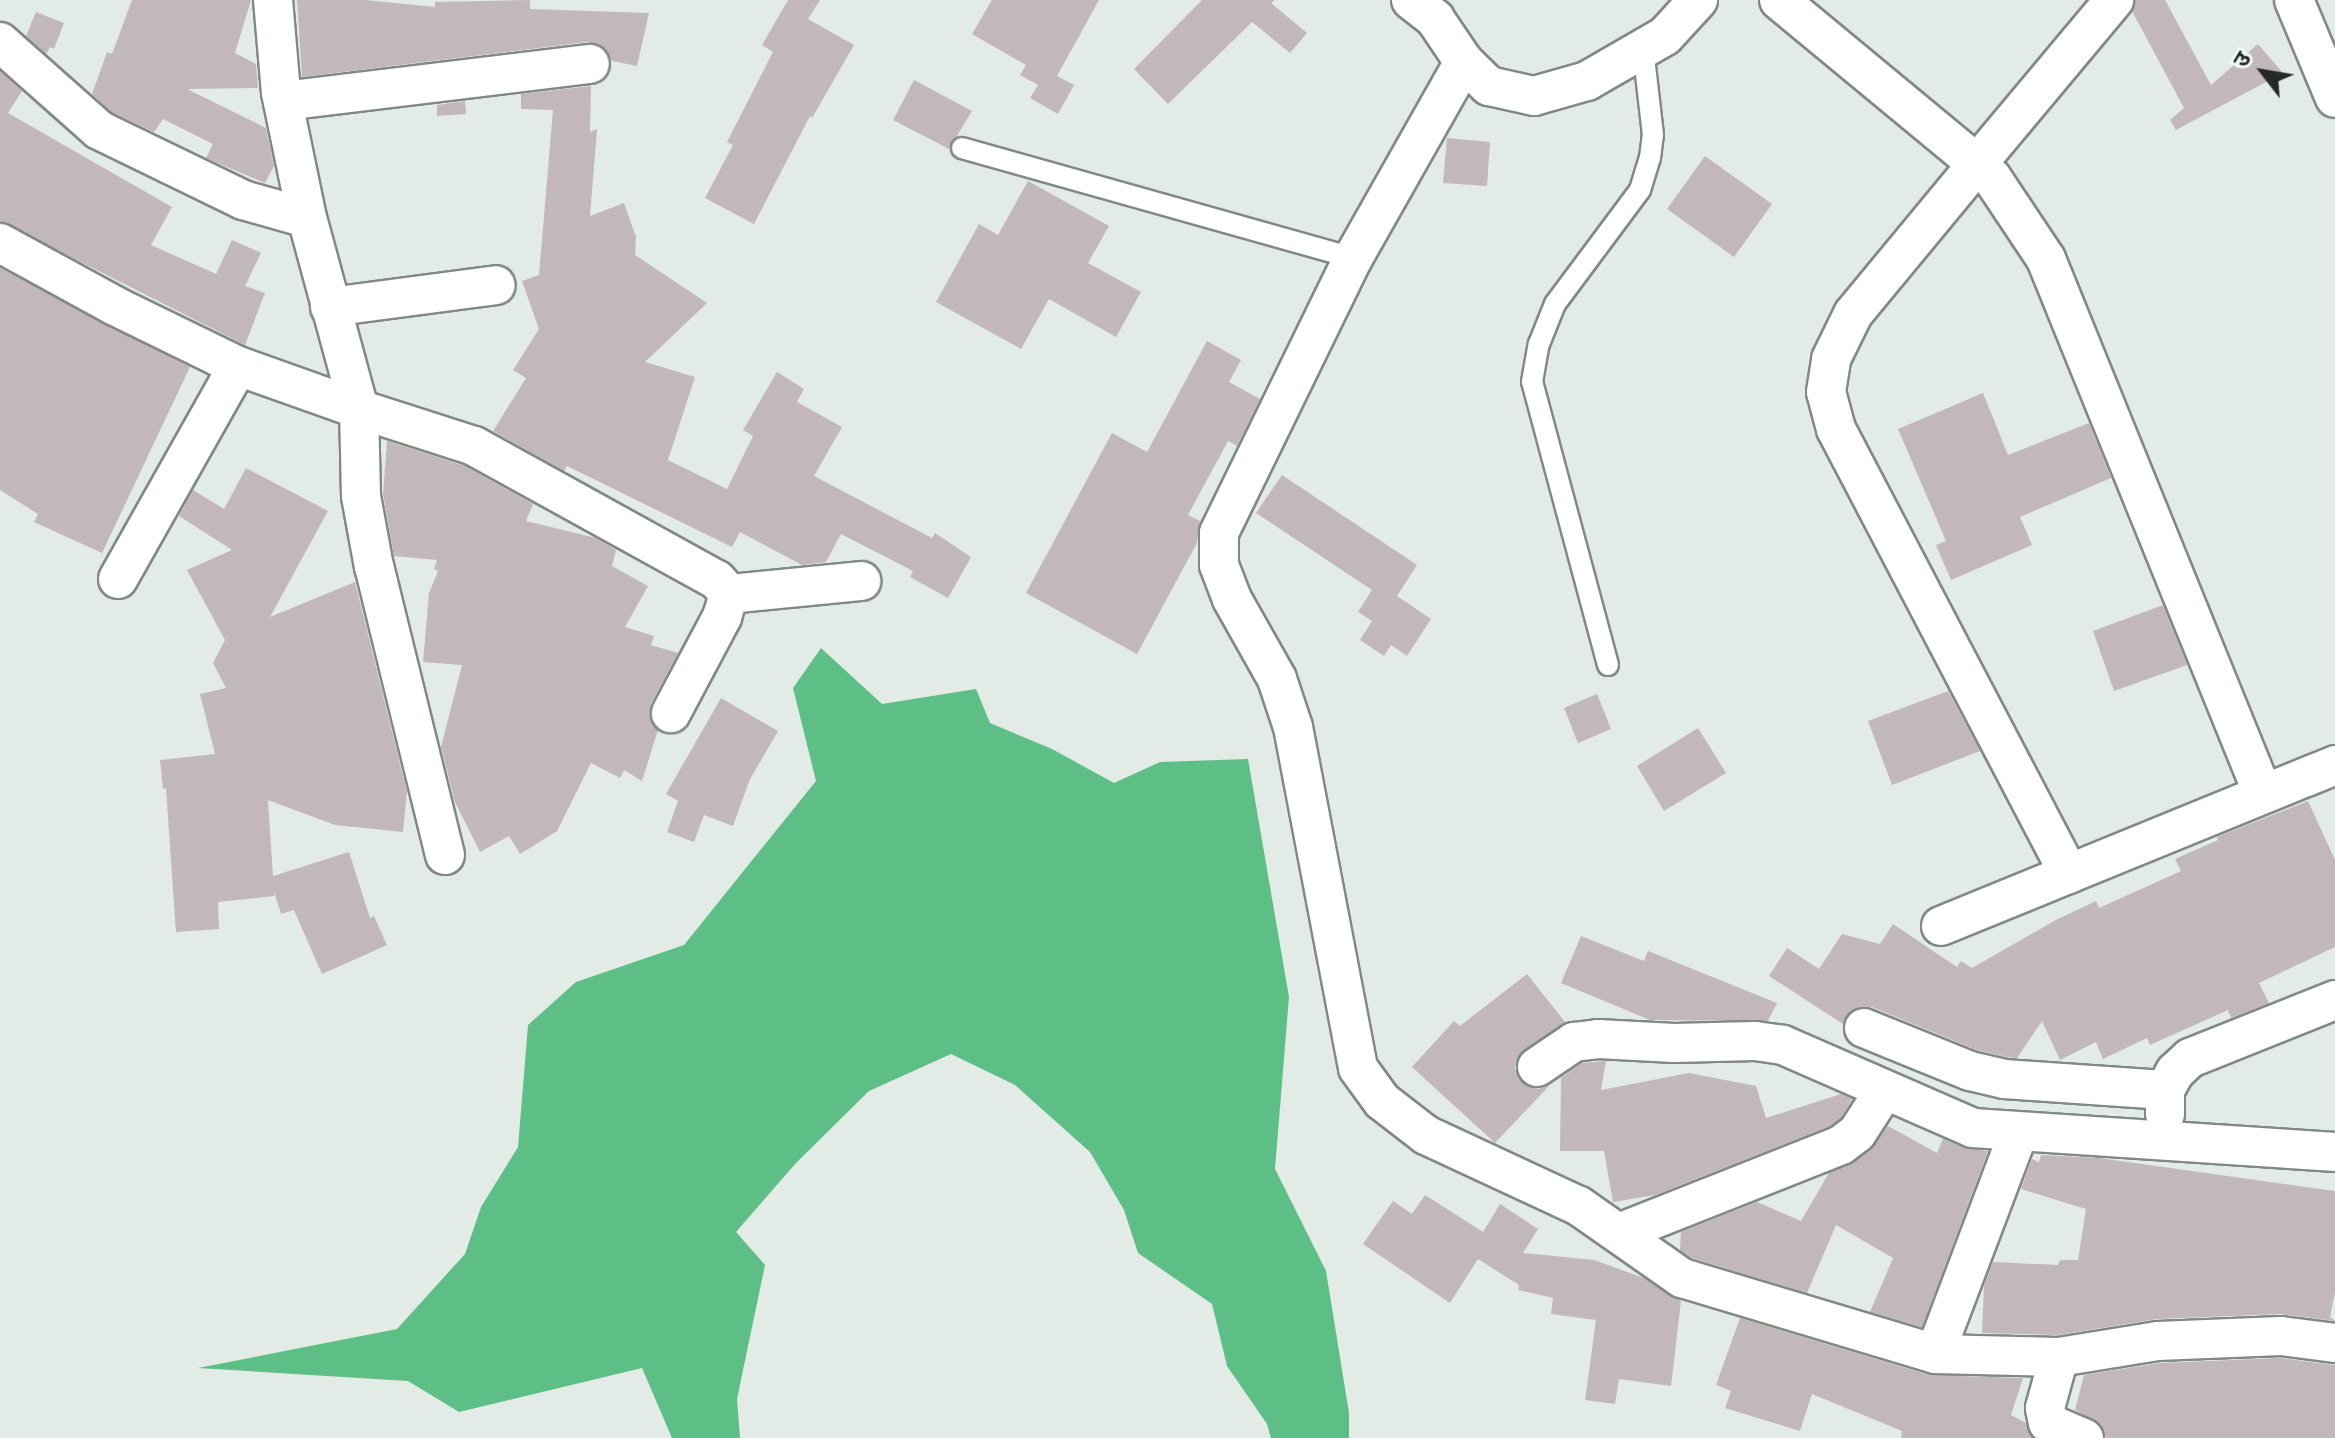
<!DOCTYPE html>
<meta charset="utf-8">
<style>
body{margin:0}
#map{position:relative;width:2335px;height:1438px;overflow:hidden;background:#e2ebe5;font-family:"DejaVu Sans","Noto Sans Devanagari",sans-serif}
div>[style]{position:absolute}
[style*='--x']{left:calc(var(--x)*1px);top:calc(var(--y)*1px);width:calc(var(--w)*1px);rotate:calc(var(--a)*1deg)}
.water>*{inset:0;background:#5dbf85}
.building>*{inset:0;background:#c2b8b9}
.roads{filter:drop-shadow(2px 0 #818983) drop-shadow(-2px 0 #818983) drop-shadow(0 2px #818983) drop-shadow(0 -2px #818983)}
.service>*{height:20px;margin:-10px;padding:0 10px;transform-origin:10px;border-radius:10px;background:#fff}
.minor>*{height:38px;margin:-19px;padding:0 19px;transform-origin:19px;border-radius:19px;background:#fff}
span{translate:-50% -50%;white-space:nowrap;text-align:center;line-height:1.15;-webkit-text-stroke:7px #eff8f2;paint-order:stroke}
.north{position:absolute;left:2223px;top:32px;width:80px;height:80px;-webkit-text-stroke:6px #eff8f2;paint-order:stroke;rotate:301deg;font-size:22px;font-weight:700;line-height:32px;text-align:center;color:#252825}
.north::after{content:'';display:block;margin:auto;width:28px;height:36px;background:#252825;clip-path:polygon(50% 0,100% 100%,50% 72%,0 100%)}
</style>
<div id="map">
<div class="water">
<i style="clip-path:polygon(821px 648px,882px 704px,976px 689px,990px 723px,1052px 749px,1114px 783px,1160px 762px,1248px 759px,1289px 997px,1275px 1169px,1326px 1271px,1349px 1413px,1349px 1438px,1271px 1438px,1267px 1424px,1227px 1366px,1212px 1304px,1138px 1253px,1124px 1210px,1090px 1152px,1015px 1085px,951px 1054px,869px 1091px,796px 1163px,736px 1232px,765px 1265px,737px 1399px,740px 1438px,672px 1438px,642px 1368px,459px 1412px,408px 1381px,198px 1368px,397px 1329px,465px 1254px,481px 1207px,518px 1147px,528px 1025px,576px 982px,684px 945px,816px 781px,793px 688px)"></i>
</div>
<div class="building">
<i style="clip-path:polygon(132px 0,251px 0,235px 53px,256px 64px,258px 88px,187px 89px,266px 128px,274px 166px,265px 183px,206px 158px,213px 144px,163px 119px,154px 132px,111px 112px,92px 94px,107px 52px,112px 54px)"></i>
<i style="clip-path:polygon(297px 0,365px 0,435px 7px,435px 2px,530px 0,530px 9px,649px 13px,637px 66px,612px 61px,599px 44px,587px 42px,302px 77px)"></i>
<i style="clip-path:polygon(788px 0,820px 0,808px 19px,854px 45px,812px 118px,810px 116px,754px 224px,705px 198px,733px 145px,727px 142px,773px 52px,762px 45px)"></i>
<i style="clip-path:polygon(992px 0,1099px 0,1057px 76px,1074px 85px,1058px 114px,1030px 98px,1038px 85px,1020px 75px,1026px 65px,972px 34px)"></i>
<i style="clip-path:polygon(1202px 0,1275px 0,1271px 3px,1307px 33px,1290px 53px,1252px 22px,1168px 104px,1134px 69px)"></i>
<i style="clip-path:polygon(2135px 0,2165px 0,2211px 85px,2258px 44px,2283px 73px,2176px 130px,2170px 120px,2184px 108px,2132px 11px)"></i>
<i style="clip-path:polygon(36px 12px,64px 23px,54px 49px,50px 47px,46px 54px,26px 36px)"></i>
<i style="clip-path:polygon(0 71px,22px 91px,8px 113px,172px 207px,151px 245px,216px 274px,232px 240px,261px 253px,245px 286px,265px 293px,245px 345px,0 221px)"></i>
<i style="clip-path:polygon(914px 80px,972px 111px,949px 149px,893px 120px)"></i>
<i style="clip-path:polygon(591px 86px,590px 132px,597px 129px,590px 216px,624px 203px,636px 237px,635px 255px,707px 303px,645px 362px,695px 377px,668px 460px,727px 489px,753px 436px,743px 430px,777px 372px,804px 389px,797px 402px,842px 427px,814px 476px,932px 538px,935px 533px,971px 557px,948px 598px,910px 577px,913px 571px,841px 534px,826px 562px,802px 565px,740px 532px,732px 547px,567px 466px,564px 471px,493px 431px,526px 378px,513px 370px,539px 329px,522px 281px,539px 275px,553px 110px,521px 109px,521px 94px)"></i>
<i style="clip-path:polygon(465px 101px,466px 114px,437px 116px,437px 105px)"></i>
<i style="clip-path:polygon(1447px 138px,1490px 142px,1487px 186px,1443px 183px)"></i>
<i style="clip-path:polygon(1705px 156px,1772px 204px,1734px 257px,1667px 209px)"></i>
<i style="clip-path:polygon(1028px 181px,1109px 226px,1088px 263px,1141px 292px,1116px 337px,1049px 299px,1021px 349px,936px 302px,979px 224px,998px 235px)"></i>
<i style="clip-path:polygon(0 268px,190px 367px,102px 553px,34px 522px,38px 514px,0 490px)"></i>
<i style="clip-path:polygon(1207px 341px,1241px 360px,1229px 382px,1260px 399px,1237px 446px,1228px 441px,1188px 515px,1200px 521px,1197px 543px,1137px 654px,1026px 593px,1112px 433px,1147px 452px)"></i>
<i style="clip-path:polygon(1983px 393px,2008px 455px,2089px 423px,2111px 478px,2020px 517px,2032px 545px,1951px 580px,1936px 545px,1946px 541px,1898px 429px)"></i>
<i style="clip-path:polygon(387px 441px,465px 466px,533px 504px,526px 521px,596px 538px,616px 550px,612px 566px,648px 586px,625px 627px,654px 636px,651px 645px,678px 653px,651px 703px,649px 715px,658px 730px,642px 781px,624px 770px,620px 778px,591px 763px,557px 831px,520px 854px,509px 836px,480px 852px,455px 802px,441px 747px,462px 665px,423px 662px,429px 593px,438px 571px,434px 569px,437px 560px,394px 556px,383px 494px)"></i>
<i style="clip-path:polygon(246px 468px,328px 511px,270px 617px,355px 582px,407px 792px,403px 832px,335px 825px,268px 800px,273px 876px,349px 852px,370px 918px,374px 916px,387px 945px,322px 974px,294px 910px,281px 914px,274px 892px,274px 896px,218px 902px,219px 929px,176px 932px,166px 788px,163px 789px,160px 760px,215px 754px,200px 694px,226px 688px,213px 663px,225px 640px,187px 570px,232px 550px,179px 516px,193px 490px,224px 509px)"></i>
<i style="clip-path:polygon(1282px 475px,1417px 565px,1397px 596px,1431px 619px,1407px 656px,1391px 645px,1384px 656px,1360px 640px,1372px 621px,1358px 612px,1372px 590px,1256px 513px)"></i>
<i style="clip-path:polygon(2163px 605px,2187px 665px,2114px 691px,2093px 631px)"></i>
<i style="clip-path:polygon(1948px 691px,1980px 751px,1892px 785px,1868px 721px)"></i>
<i style="clip-path:polygon(1597px 694px,1611px 729px,1578px 743px,1564px 708px)"></i>
<i style="clip-path:polygon(721px 698px,778px 731px,750px 779px,733px 826px,704px 815px,694px 842px,667px 832px,678px 801px,666px 794px)"></i>
<i style="clip-path:polygon(1698px 728px,1726px 773px,1664px 811px,1637px 766px)"></i>
<i style="clip-path:polygon(2308px 801px,2335px 860px,2335px 947px,2259px 983px,2269px 1003px,2231px 1018px,2228px 1010px,2150px 1045px,2147px 1038px,2103px 1059px,2096px 1042px,2060px 1060px,2042px 1021px,2017px 1058px,2007px 1057px,1977px 1050px,1872px 1007px,1851px 1010px,1843px 1024px,1769px 976px,1787px 948px,1819px 969px,1842px 934px,1880px 944px,1893px 924px,1957px 967px,1961px 961px,1972px 968px,2056px 920px,2096px 901px,2099px 908px,2181px 871px,2175px 859px,2218px 840px,2217px 837px)"></i>
<i style="clip-path:polygon(1581px 936px,1644px 961px,1648px 951px,1777px 1003px,1768px 1021px,1650px 1020px,1561px 983px)"></i>
<i style="clip-path:polygon(1527px 974px,1565px 1022px,1518px 1057px,1515px 1068px,1519px 1080px,1538px 1089px,1549px 1086px,1495px 1143px,1412px 1067px,1454px 1021px,1460px 1026px)"></i>
<i style="clip-path:polygon(1606px 1061px,1601px 1090px,1689px 1073px,1756px 1086px,1766px 1118px,1841px 1094px,1852px 1099px,1841px 1118px,1830px 1126px,1655px 1195px,1613px 1202px,1604px 1151px,1560px 1151px,1561px 1078px,1582px 1063px)"></i>
<i style="clip-path:polygon(1888px 1126px,1937px 1153px,1943px 1139px,1965px 1148px,1988px 1151px,1922px 1327px,1870px 1312px,1893px 1258px,1836px 1225px,1807px 1293px,1692px 1258px,1680px 1250px,1681px 1232px,1757px 1202px,1801px 1221px,1829px 1173px,1870px 1151px)"></i>
<i style="clip-path:polygon(2041px 1155px,2099px 1158px,2335px 1191px,2335px 1292px,2330px 1317px,2335px 1321px,2280px 1314px,2157px 1319px,2058px 1335px,1982px 1333px,1984px 1286px,1993px 1262px,2058px 1265px,2060px 1260px,2078px 1260px,2086px 1209px,2021px 1189px,2032px 1159px,2039px 1162px)"></i>
<i style="clip-path:polygon(1425px 1195px,1483px 1232px,1500px 1204px,1538px 1229px,1523px 1253px,1594px 1260px,1644px 1278px,1681px 1301px,1671px 1386px,1619px 1379px,1615px 1404px,1585px 1400px,1596px 1320px,1551px 1314px,1553px 1298px,1518px 1290px,1519px 1285px,1478px 1259px,1450px 1303px,1363px 1244px,1393px 1201px,1412px 1214px)"></i>
<i style="clip-path:polygon(1740px 1318px,1929px 1375px,2023px 1378px,2011px 1415px,2026px 1423px,2032px 1438px,1901px 1438px,1902px 1431px,1812px 1394px,1800px 1431px,1725px 1408px,1731px 1391px,1716px 1385px)"></i>
<i style="clip-path:polygon(2280px 1358px,2335px 1365px,2335px 1438px,2106px 1438px,2101px 1424px,2075px 1410px,2084px 1375px,2160px 1363px)"></i>
</div>
<div class="roads">
<div class="service">
<i style="--x:962;--y:148;--w:406;--a:15.7"></i>
<i style="--x:1608;--y:665;--w:293;--a:-105"></i>
<i style="--x:1532;--y:382;--w:39;--a:-80"></i>
<i style="--x:1539;--y:344;--w:43;--a:-68.2"></i>
<i style="--x:1555;--y:304;--w:142;--a:-53.3"></i>
<i style="--x:1640;--y:190;--w:34;--a:-73"></i>
<i style="--x:1650;--y:158;--w:23;--a:-83"></i>
<i style="--x:1653;--y:135;--w:88;--a:-96.6"></i>
</div>
<div class="minor">
<i style="--x:1411;--y:0;--w:31;--a:38"></i>
<i style="--x:1435;--y:19;--w:52;--a:56"></i>
<i style="--x:1464;--y:62;--w:35;--a:44"></i>
<i style="--x:1489;--y:86;--w:46;--a:12.5"></i>
<i style="--x:1534;--y:96;--w:55;--a:-15.8"></i>
<i style="--x:1587;--y:81;--w:90;--a:-30"></i>
<i style="--x:1665;--y:36;--w:49;--a:-47.5"></i>
<i style="--x:1779;--y:0;--w:257;--a:39.6"></i>
<i style="--x:1977;--y:164;--w:214;--a:-50.1"></i>
<i style="--x:2294;--y:0;--w:106;--a:67.3"></i>
<i style="--x:0;--y:42;--w:132;--a:41.6"></i>
<i style="--x:99;--y:130;--w:160;--a:25.9"></i>
<i style="--x:243;--y:200;--w:66;--a:15.7"></i>
<i style="--x:1464;--y:62;--w:225;--a:119.5"></i>
<i style="--x:1353;--y:258;--w:306;--a:116"></i>
<i style="--x:1219;--y:533;--w:32;--a:90"></i>
<i style="--x:1219;--y:565;--w:36;--a:69"></i>
<i style="--x:1232;--y:599;--w:92;--a:60.6"></i>
<i style="--x:1277;--y:679;--w:51;--a:71.6"></i>
<i style="--x:1293;--y:727;--w:347;--a:79.2"></i>
<i style="--x:1358;--y:1068;--w:41;--a:54"></i>
<i style="--x:1382;--y:1101;--w:56;--a:37.7"></i>
<i style="--x:1426;--y:1135;--w:169;--a:24.9"></i>
<i style="--x:1579;--y:1206;--w:126;--a:35"></i>
<i style="--x:1682;--y:1278;--w:264;--a:16.7"></i>
<i style="--x:283;--y:101;--w:309;--a:-6.9"></i>
<i style="--x:0;--y:243;--w:131;--a:28.7"></i>
<i style="--x:115;--y:306;--w:137;--a:26"></i>
<i style="--x:238;--y:366;--w:128;--a:19.6"></i>
<i style="--x:359;--y:409;--w:198;--a:-105.2"></i>
<i style="--x:307;--y:218;--w:128;--a:-101.7"></i>
<i style="--x:281;--y:93;--w:93;--a:-94.9"></i>
<i style="--x:330;--y:307;--w:167;--a:-7.5"></i>
<i style="--x:118;--y:579;--w:244;--a:-60.6"></i>
<i style="--x:729;--y:594;--w:133;--a:-5.6"></i>
<i style="--x:445;--y:855;--w:297;--a:-103.8"></i>
<i style="--x:374;--y:567;--w:72;--a:-100.4"></i>
<i style="--x:361;--y:496;--w:87;--a:-91.3"></i>
<i style="--x:359;--y:409;--w:121;--a:17.8"></i>
<i style="--x:474;--y:446;--w:277;--a:28.9"></i>
<i style="--x:717;--y:580;--w:18;--a:49"></i>
<i style="--x:729;--y:594;--w:24;--a:107"></i>
<i style="--x:722;--y:617;--w:109;--a:118"></i>
<i style="--x:2069;--y:874;--w:502;--a:-117.64"></i>
<i style="--x:1836;--y:429;--w:38;--a:-105"></i>
<i style="--x:1826;--y:392;--w:33;--a:-81"></i>
<i style="--x:1831;--y:359;--w:50;--a:-63.9"></i>
<i style="--x:1853;--y:314;--w:195;--a:-50.4"></i>
<i style="--x:1977;--y:164;--w:21;--a:43"></i>
<i style="--x:1992;--y:178;--w:97;--a:56.3"></i>
<i style="--x:2046;--y:259;--w:577;--a:67.92"></i>
<i style="--x:1941;--y:926;--w:426;--a:-22.2"></i>
<i style="--x:1864;--y:1028;--w:114;--a:22.1"></i>
<i style="--x:1970;--y:1071;--w:35;--a:13"></i>
<i style="--x:2004;--y:1079;--w:161;--a:3.9"></i>
<i style="--x:1537;--y:1067;--w:45;--a:-34"></i>
<i style="--x:1574;--y:1042;--w:24;--a:-7"></i>
<i style="--x:1598;--y:1039;--w:76;--a:3"></i>
<i style="--x:1674;--y:1043;--w:81;--a:-1.4"></i>
<i style="--x:1755;--y:1041;--w:28;--a:8"></i>
<i style="--x:1783;--y:1045;--w:207;--a:23.6"></i>
<i style="--x:1973;--y:1128;--w:363;--a:3.8"></i>
<i style="--x:2165;--y:1114;--w:24;--a:-90"></i>
<i style="--x:2165;--y:1090;--w:21;--a:-61"></i>
<i style="--x:2175;--y:1072;--w:21;--a:-43"></i>
<i style="--x:2190;--y:1058;--w:156;--a:-21.8"></i>
<i style="--x:2018;--y:1134;--w:235;--a:110.7"></i>
<i style="--x:1935;--y:1354;--w:124;--a:1.4"></i>
<i style="--x:2059;--y:1357;--w:100;--a:-9.2"></i>
<i style="--x:2158;--y:1341;--w:123;--a:-2.3"></i>
<i style="--x:2281;--y:1336;--w:54;--a:7.4"></i>
<i style="--x:1619;--y:1233;--w:239;--a:-21.6"></i>
<i style="--x:1841;--y:1145;--w:20;--a:-37"></i>
<i style="--x:1857;--y:1133;--w:50;--a:-57.3"></i>
<i style="--x:2059;--y:1357;--w:53;--a:105.4"></i>
<i style="--x:2045;--y:1408;--w:15;--a:79"></i>
<i style="--x:2048;--y:1423;--w:39;--a:23"></i>
</div>
</div>
<div class="north">उ</div>
</div>
